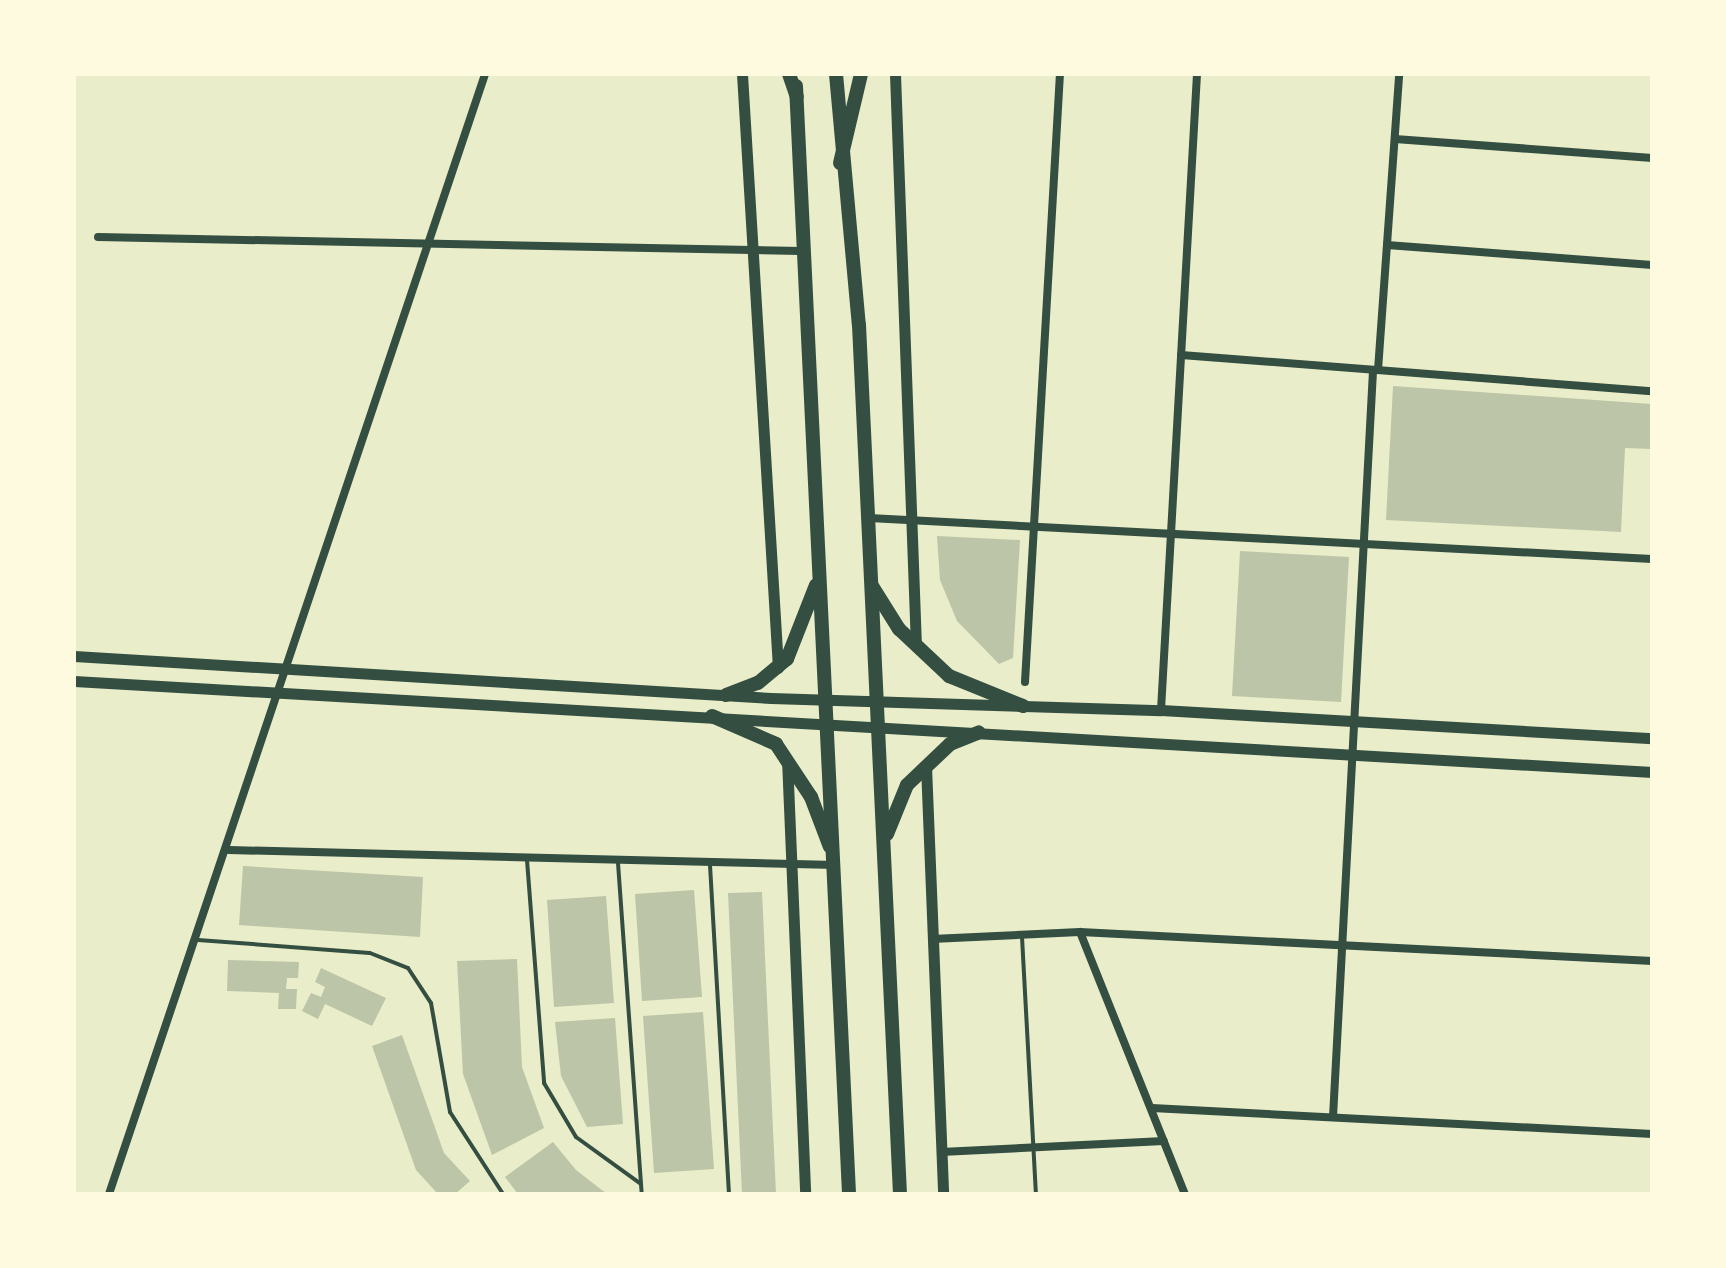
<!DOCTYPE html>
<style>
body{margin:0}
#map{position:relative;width:1726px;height:1268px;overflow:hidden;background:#e9edc9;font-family:"DejaVu Sans",sans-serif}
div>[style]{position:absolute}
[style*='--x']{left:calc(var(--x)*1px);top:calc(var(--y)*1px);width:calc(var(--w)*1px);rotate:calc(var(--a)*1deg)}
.building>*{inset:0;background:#bcc5a7}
.service>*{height:4px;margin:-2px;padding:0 2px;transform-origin:2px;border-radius:2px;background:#344e41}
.minor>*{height:8px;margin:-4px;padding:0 4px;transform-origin:4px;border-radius:4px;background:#344e41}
.tertiary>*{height:11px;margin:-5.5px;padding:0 5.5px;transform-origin:5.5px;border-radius:5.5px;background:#344e41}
.primary>*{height:14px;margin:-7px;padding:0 7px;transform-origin:7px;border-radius:7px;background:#344e41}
.trunk>*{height:14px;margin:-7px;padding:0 7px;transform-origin:7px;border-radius:7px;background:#344e41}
span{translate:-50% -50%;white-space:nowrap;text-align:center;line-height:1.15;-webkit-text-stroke:7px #fefae0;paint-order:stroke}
.frame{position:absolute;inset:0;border:76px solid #fefae0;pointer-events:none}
</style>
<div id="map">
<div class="building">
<i style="clip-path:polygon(1393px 386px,1652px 404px,1652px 449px,1625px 448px,1621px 532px,1386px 520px)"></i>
<i style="clip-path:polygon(937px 536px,1020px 540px,1013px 658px,999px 664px,957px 621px,940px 580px)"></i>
<i style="clip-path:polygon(1240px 551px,1349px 557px,1341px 702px,1232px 696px)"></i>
<i style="clip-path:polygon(243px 866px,423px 877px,420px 937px,239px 925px)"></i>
<i style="clip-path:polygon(694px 890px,702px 997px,642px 1001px,635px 894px)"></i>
<i style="clip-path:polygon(762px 892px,776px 1194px,742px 1194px,728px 893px)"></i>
<i style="clip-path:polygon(606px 896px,614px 1003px,554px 1007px,547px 900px)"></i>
<i style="clip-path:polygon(517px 959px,522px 1067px,544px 1128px,492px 1155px,463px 1074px,457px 961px)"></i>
<i style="clip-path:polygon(228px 960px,299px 962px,298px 978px,287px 978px,286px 989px,297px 989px,296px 1009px,278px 1009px,279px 993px,227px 991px)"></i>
<i style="clip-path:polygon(321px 968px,386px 998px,372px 1026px,325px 1004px,318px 1019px,302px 1011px,311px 993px,321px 997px,325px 987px,315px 982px)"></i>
<i style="clip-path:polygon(703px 1012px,714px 1169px,654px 1173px,643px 1016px)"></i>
<i style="clip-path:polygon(615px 1018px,623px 1124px,587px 1127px,561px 1076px,555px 1022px)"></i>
<i style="clip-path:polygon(402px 1035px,444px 1153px,470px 1181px,455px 1194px,438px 1194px,416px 1170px,372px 1046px)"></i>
<i style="clip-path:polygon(553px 1142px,576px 1170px,607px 1194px,518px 1194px,505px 1177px)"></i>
</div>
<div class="service">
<i style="--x:527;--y:860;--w:224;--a:85.6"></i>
<i style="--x:544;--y:1083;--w:63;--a:59.3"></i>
<i style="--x:576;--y:1137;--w:80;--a:35.9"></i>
<i style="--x:618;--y:863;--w:332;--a:85.9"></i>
<i style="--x:710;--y:865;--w:330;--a:86.7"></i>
<i style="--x:1022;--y:937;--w:257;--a:86.9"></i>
<i style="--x:198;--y:940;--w:172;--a:4.3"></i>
<i style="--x:370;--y:953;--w:41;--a:21.5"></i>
<i style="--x:408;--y:968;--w:42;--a:56.7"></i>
<i style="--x:431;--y:1003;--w:111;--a:80.1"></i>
<i style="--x:450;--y:1112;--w:98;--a:57.1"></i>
</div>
<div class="minor">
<i style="--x:1395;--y:139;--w:258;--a:4.2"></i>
<i style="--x:98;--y:237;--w:703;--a:1.14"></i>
<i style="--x:1387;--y:245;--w:266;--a:4.3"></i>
<i style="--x:1181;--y:355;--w:472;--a:4.4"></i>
<i style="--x:1378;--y:370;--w:297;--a:-85.9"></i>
<i style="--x:869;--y:518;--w:784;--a:3"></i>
<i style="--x:1025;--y:682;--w:609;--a:-86.71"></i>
<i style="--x:1161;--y:710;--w:637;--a:-86.76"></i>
<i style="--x:229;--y:850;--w:607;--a:1.42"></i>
<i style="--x:1080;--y:932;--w:282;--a:68.2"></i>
<i style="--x:932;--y:939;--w:148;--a:-2.7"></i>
<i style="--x:1080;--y:932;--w:573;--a:2.9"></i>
<i style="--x:1152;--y:1108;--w:501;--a:2.98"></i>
<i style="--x:1333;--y:1117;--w:748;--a:-86.93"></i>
<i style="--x:941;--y:1152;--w:223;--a:-2.8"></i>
<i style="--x:109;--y:1194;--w:1181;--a:-71.44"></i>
</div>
<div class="tertiary">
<i style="--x:742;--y:74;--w:595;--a:86.53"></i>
<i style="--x:895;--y:74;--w:573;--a:87.9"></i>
<i style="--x:74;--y:656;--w:698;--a:3.45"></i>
<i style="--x:771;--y:698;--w:390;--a:1.8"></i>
<i style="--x:1161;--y:710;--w:492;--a:3.3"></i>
<i style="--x:74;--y:681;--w:1581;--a:3.3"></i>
<i style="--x:787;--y:759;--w:435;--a:87.6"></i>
<i style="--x:926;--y:766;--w:428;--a:87.7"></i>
</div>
<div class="primary">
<i style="--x:836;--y:74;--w:252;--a:84.8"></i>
<i style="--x:859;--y:325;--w:870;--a:87.3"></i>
<i style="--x:796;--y:86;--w:1109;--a:87.26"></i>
<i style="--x:872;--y:586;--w:51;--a:57.9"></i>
<i style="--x:899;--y:629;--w:69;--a:43.2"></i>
<i style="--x:949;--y:676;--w:80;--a:22.1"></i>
<i style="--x:726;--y:695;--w:34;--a:-21"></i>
<i style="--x:758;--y:683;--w:38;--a:-40"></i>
<i style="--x:787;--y:659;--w:79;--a:-68.6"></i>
<i style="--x:712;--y:716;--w:70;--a:23.6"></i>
<i style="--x:776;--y:744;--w:64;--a:56.6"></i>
<i style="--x:811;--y:797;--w:53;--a:69.2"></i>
<i style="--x:887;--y:834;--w:53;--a:-67.8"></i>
<i style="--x:907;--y:785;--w:59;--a:-43.6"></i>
<i style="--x:950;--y:744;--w:31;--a:-22"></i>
</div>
<div class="trunk">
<i style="--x:789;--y:74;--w:24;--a:71"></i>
<i style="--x:840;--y:163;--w:91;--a:-76.7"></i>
</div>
<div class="frame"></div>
</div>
